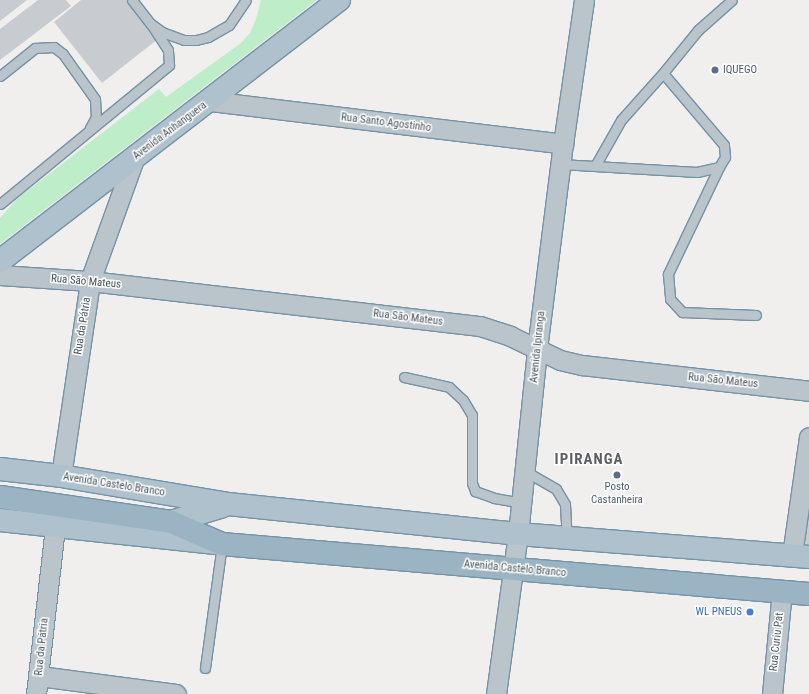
<!DOCTYPE html>
<meta charset="utf-8">
<style>
body{margin:0}
#map{position:relative;width:809px;height:694px;overflow:hidden;background:#f1eeee;font-family:"Roboto Condensed",sans-serif}
div>[style]{position:absolute}
[style*='--x']{left:calc(var(--x)*1px);top:calc(var(--y)*1px);width:calc(var(--w)*1px);rotate:calc(var(--a)*1deg)}
.green>*{inset:0;background:#beedca}
.building>*{inset:0;background:#c8ccd1}
.roads{filter:drop-shadow(1px 0 #7393a7) drop-shadow(-1px 0 #7393a7) drop-shadow(0 1px #7393a7) drop-shadow(0 -1px #7393a7)}
.service>*{height:9px;margin:-4.5px;padding:0 4.5px;transform-origin:4.5px;border-radius:4.5px;background:#bac4cb}
.minor>*{height:19px;margin:-9.5px;padding:0 9.5px;transform-origin:9.5px;border-radius:9.5px;background:#bac4cb}
.primary>*{height:22px;margin:-11px;padding:0 11px;transform-origin:11px;border-radius:11px;background:#afc1cc}
.trunk>*{height:22px;margin:-11px;padding:0 11px;transform-origin:11px;border-radius:11px;background:#9bb4c4}
.dots>*{width:11px;height:11px;translate:-50% -50%;box-sizing:border-box;border:2px solid #fff;border-radius:50%}
span{translate:-50% -50%;white-space:nowrap;text-align:center;line-height:1.15;-webkit-text-stroke:3px #fff;paint-order:stroke}
.service-label{font-size:11px;color:#4e5e75}
.left{translate:0 -50%;text-align:left}
.street-label{font-size:11px;color:#47545b}
.shop-label{font-size:11px;color:#366cbe}
.right{translate:-100% -50%;text-align:right}
.district-label{font-size:15px;color:#5b5f63;font-weight:700;letter-spacing:1px}
</style>
<div id="map">
<div class="green">
<i style="clip-path:polygon(261px 0,317px 0,0 244px,0 218px,18px 198px,159px 89px,166px 97px,241px 43px,250px 33px,256px 19px)"></i>
</div>
<div class="building">
<i style="clip-path:polygon(0 0,27px 0,0 21px)"></i>
<i style="clip-path:polygon(38px 0,66px 0,71px 6px,0 60px,0 29px)"></i>
<i style="clip-path:polygon(81px 0,127px 0,158px 39px,102px 83px,54px 22px)"></i>
<i style="clip-path:polygon(809px 498px,809px 548px,801px 547px)"></i>
</div>
<div class="roads">
<div class="service">
<i style="--x:132;--y:0;--w:31;--a:52"></i>
<i style="--x:151;--y:24;--w:14;--a:36"></i>
<i style="--x:162;--y:32;--w:23;--a:20"></i>
<i style="--x:184;--y:40;--w:12;--a:0"></i>
<i style="--x:196;--y:40;--w:12;--a:-14"></i>
<i style="--x:208;--y:37;--w:24;--a:-30"></i>
<i style="--x:229;--y:25;--w:30;--a:-56"></i>
<i style="--x:0;--y:76;--w:45;--a:-38.7"></i>
<i style="--x:35;--y:48;--w:19;--a:-3"></i>
<i style="--x:54;--y:47;--w:11;--a:38"></i>
<i style="--x:63;--y:54;--w:55;--a:54.6"></i>
<i style="--x:95;--y:99;--w:18;--a:87"></i>
<i style="--x:96;--y:117;--w:13;--a:119"></i>
<i style="--x:560;--y:164;--w:137;--a:3.3"></i>
<i style="--x:697;--y:172;--w:23;--a:-13"></i>
<i style="--x:719;--y:167;--w:12;--a:-59"></i>
<i style="--x:725;--y:157;--w:12;--a:-95"></i>
<i style="--x:724;--y:145;--w:94;--a:-130.3"></i>
<i style="--x:663;--y:73;--w:55;--a:-50.9"></i>
<i style="--x:698;--y:30;--w:45;--a:-41.4"></i>
<i style="--x:595;--y:166;--w:53;--a:-60.5"></i>
<i style="--x:621;--y:120;--w:63;--a:-48.2"></i>
<i style="--x:719;--y:167;--w:119;--a:115.5"></i>
<i style="--x:668;--y:274;--w:25;--a:85"></i>
<i style="--x:670;--y:299;--w:18;--a:47"></i>
<i style="--x:682;--y:312;--w:74;--a:2.3"></i>
<i style="--x:0;--y:204;--w:219;--a:-39.4"></i>
<i style="--x:169;--y:65;--w:15;--a:-94"></i>
<i style="--x:168;--y:50;--w:31;--a:-123"></i>
<i style="--x:404;--y:377;--w:46;--a:12.5"></i>
<i style="--x:449;--y:387;--w:19;--a:43"></i>
<i style="--x:463;--y:400;--w:17;--a:59"></i>
<i style="--x:472;--y:415;--w:68;--a:90"></i>
<i style="--x:472;--y:483;--w:9;--a:69"></i>
<i style="--x:475;--y:491;--w:20;--a:20"></i>
<i style="--x:494;--y:498;--w:27;--a:10"></i>
<i style="--x:525;--y:471;--w:36;--a:30"></i>
<i style="--x:556;--y:489;--w:17;--a:59"></i>
<i style="--x:565;--y:504;--w:34;--a:87"></i>
<i style="--x:205;--y:668;--w:125;--a:-82.2"></i>
</div>
<div class="minor">
<i style="--x:210;--y:101;--w:356;--a:6.9"></i>
<i style="--x:0;--y:275;--w:90;--a:3.8"></i>
<i style="--x:90;--y:281;--w:393;--a:6.6"></i>
<i style="--x:480;--y:326;--w:32;--a:18"></i>
<i style="--x:510;--y:336;--w:55;--a:25.6"></i>
<i style="--x:560;--y:360;--w:23;--a:13"></i>
<i style="--x:582;--y:365;--w:228;--a:6.5"></i>
<i style="--x:61;--y:476;--w:197;--a:-81.5"></i>
<i style="--x:90;--y:281;--w:130;--a:-70.2"></i>
<i style="--x:792;--y:555;--w:119;--a:-81.8"></i>
<i style="--x:39;--y:676;--w:138;--a:7.5"></i>
<i style="--x:36;--y:694;--w:167;--a:-83.5"></i>
<i style="--x:496;--y:694;--w:162;--a:-82.2"></i>
<i style="--x:518;--y:534;--w:186;--a:-84.1"></i>
<i style="--x:537;--y:349;--w:207;--a:-82.8"></i>
<i style="--x:563;--y:144;--w:146;--a:-81.7"></i>
<i style="--x:772;--y:694;--w:103;--a:-84.5"></i>
</div>
<div class="primary">
<i style="--x:0;--y:261;--w:428;--a:-37.6"></i>
<i style="--x:0;--y:469;--w:61;--a:6.5"></i>
<i style="--x:61;--y:476;--w:169;--a:9.5"></i>
<i style="--x:228;--y:504;--w:292;--a:5.9"></i>
<i style="--x:518;--y:534;--w:292;--a:4.5"></i>
<i style="--x:0;--y:520;--w:217;--a:6.1"></i>
<i style="--x:171;--y:522;--w:54;--a:-17.1"></i>
</div>
<div class="trunk">
<i style="--x:0;--y:497;--w:173;--a:8.3"></i>
<i style="--x:171;--y:522;--w:56;--a:23.3"></i>
<i style="--x:222;--y:544;--w:589;--a:4.87"></i>
</div>
</div>
<div class="dots">
<i style="left:715px;top:70px;background:#5c6f8a"></i>
<i style="left:617px;top:475px;background:#5c6f8a"></i>
<i style="left:750px;top:612px;background:#3f7fe0"></i>
</div>
<div class="service-label">
<span class="left" style="left:723px;top:70px">IQUEGO</span>
<span style="left:617px;top:494px">Posto<br>Castanheira</span>
</div>
<div class="street-label">
<span style="left:386px;top:123px;rotate:7deg">Rua Santo Agostinho</span>
<span style="left:170px;top:131px;rotate:-37deg">Avenida Anhanguera</span>
<span style="left:86px;top:282px;rotate:5deg">Rua São Mateus</span>
<span style="left:408px;top:318px;rotate:7deg">Rua São Mateus</span>
<span style="left:83px;top:326px;rotate:-81deg">Rua da Pátria</span>
<span style="left:538px;top:347px;rotate:-84deg">Avenida Ipiranga</span>
<span style="left:723px;top:381px;rotate:6deg">Rua São Mateus</span>
<span style="left:114px;top:485px;rotate:9deg">Avenida Castelo Branco</span>
<span style="left:515px;top:569px;rotate:5deg">Avenida Castelo Branco</span>
<span style="left:777px;top:642px;rotate:-84deg">Rua Curiu Pat</span>
<span style="left:42px;top:647px;rotate:-84deg">Rua da Pátria</span>
</div>
<div class="shop-label">
<span class="right" style="left:742px;top:612px">WL PNEUS</span>
</div>
<div class="district-label">
<span style="left:589px;top:460px">IPIRANGA</span>
</div>
</div>
